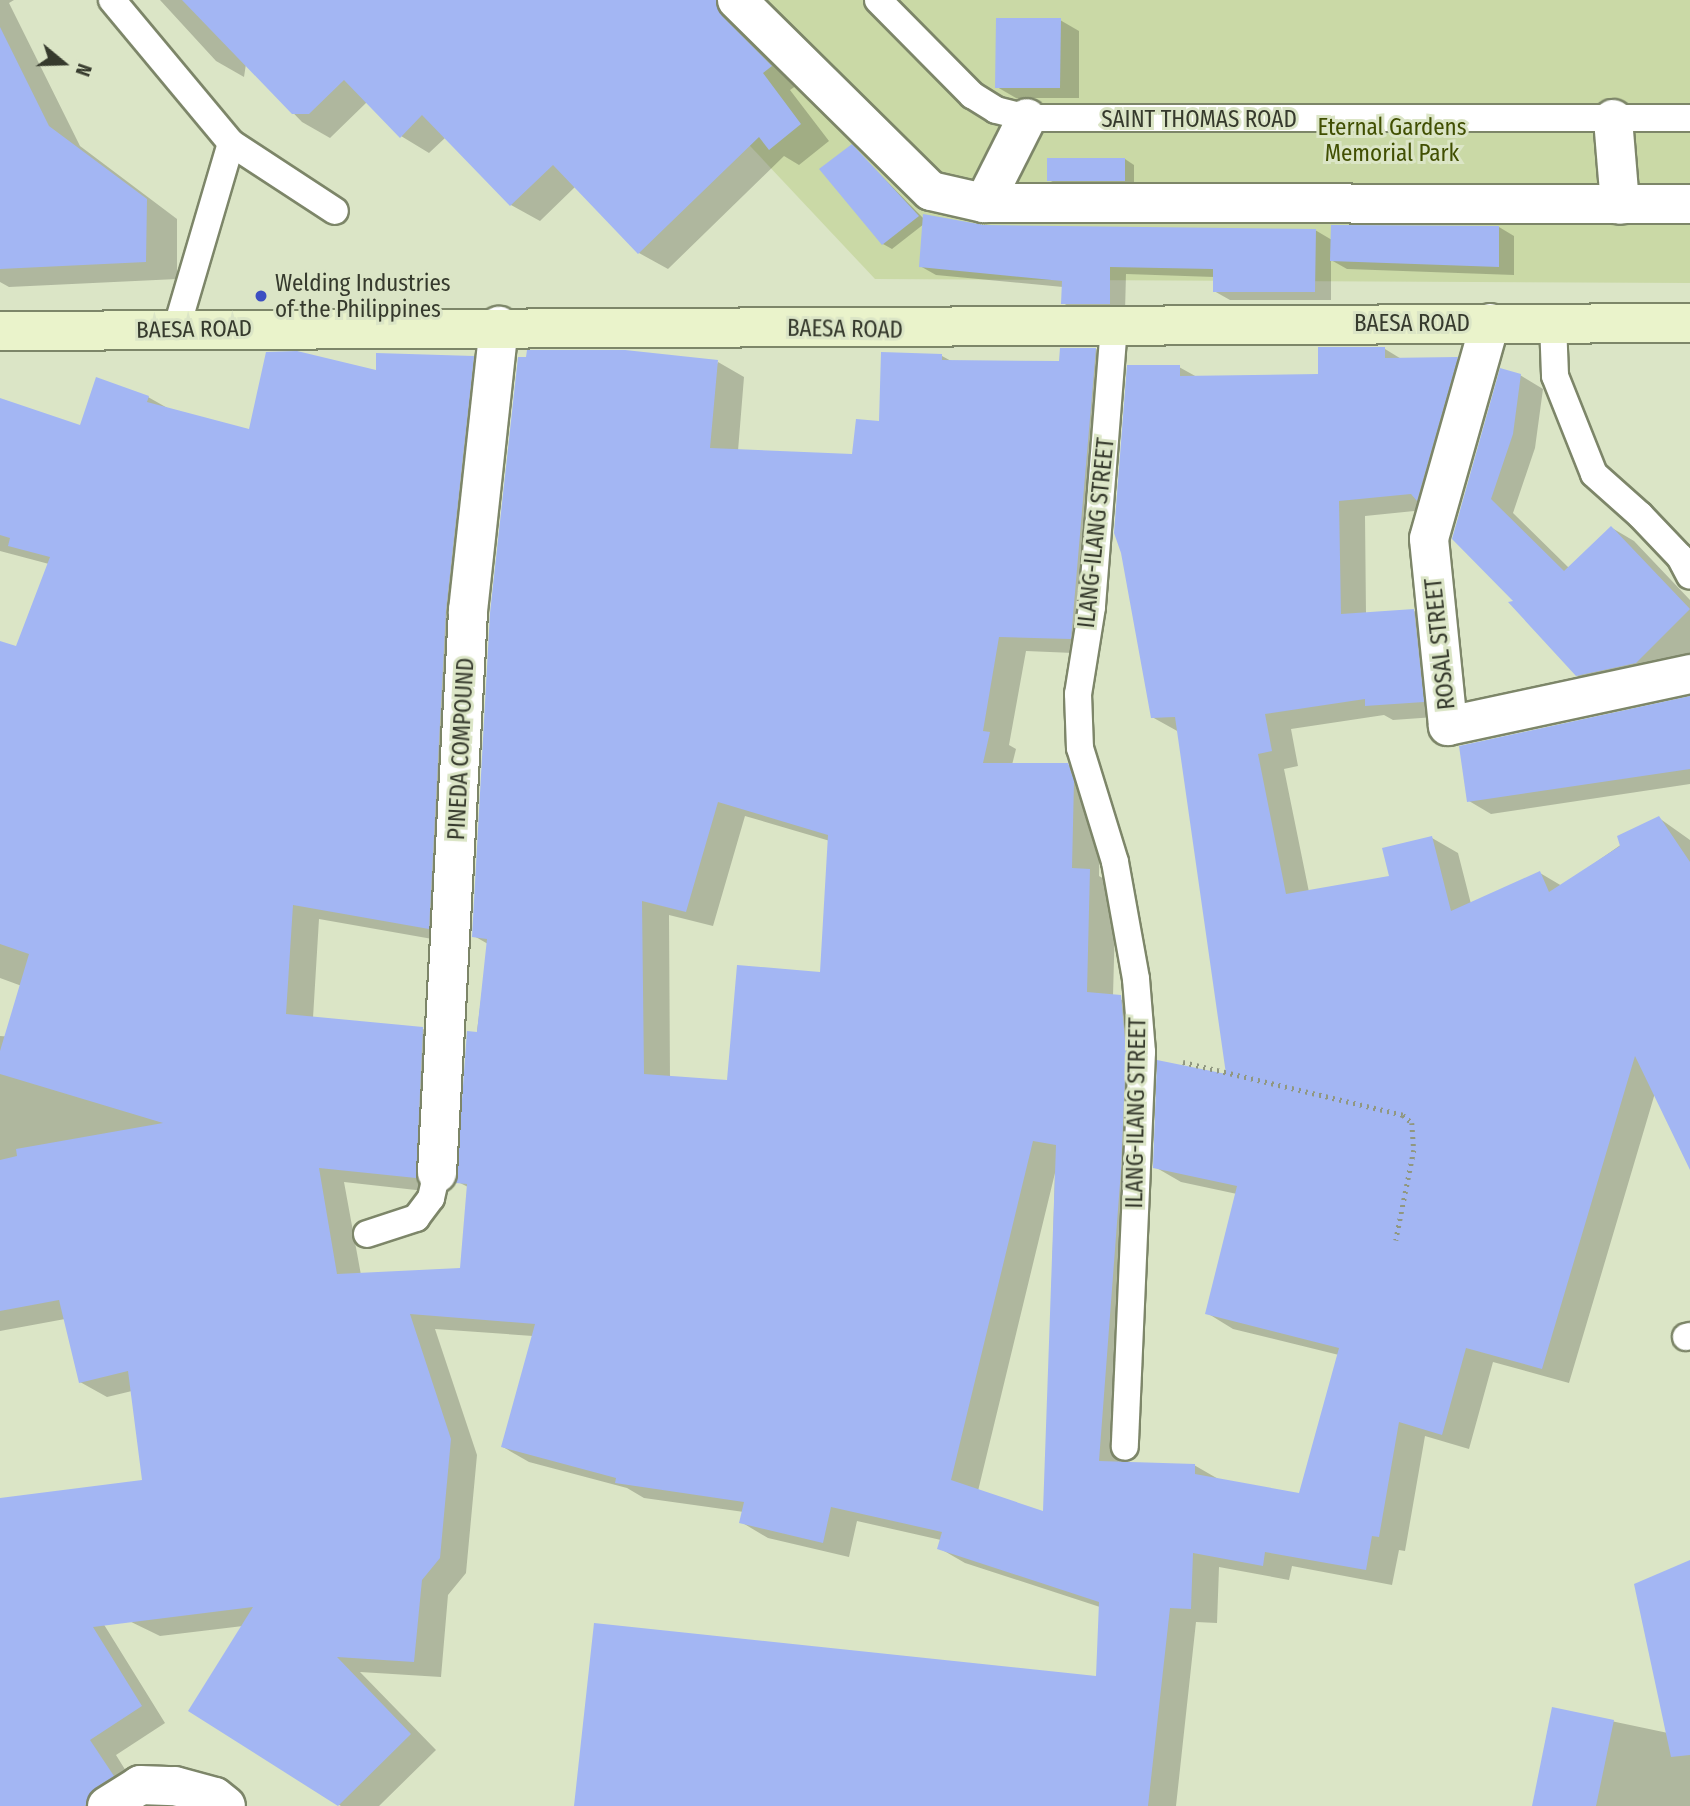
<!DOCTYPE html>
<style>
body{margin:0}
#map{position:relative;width:1690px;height:1806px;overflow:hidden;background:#dbe5c6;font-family:"Fira Sans Condensed",sans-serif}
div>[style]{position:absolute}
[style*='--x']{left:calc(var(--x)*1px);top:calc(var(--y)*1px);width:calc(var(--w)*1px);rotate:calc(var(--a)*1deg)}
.green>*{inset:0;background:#cad9a6}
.shadow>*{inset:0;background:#0003}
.building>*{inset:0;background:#a3b6f3}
.path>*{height:4.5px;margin-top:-2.25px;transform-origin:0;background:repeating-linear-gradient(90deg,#909780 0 2px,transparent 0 7px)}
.roads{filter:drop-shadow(2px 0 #7d8669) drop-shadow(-2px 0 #7d8669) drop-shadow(0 2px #7d8669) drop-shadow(0 -2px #7d8669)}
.lane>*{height:26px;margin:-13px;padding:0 13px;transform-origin:13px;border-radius:13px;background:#fff}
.street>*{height:38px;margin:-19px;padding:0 19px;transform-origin:19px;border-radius:19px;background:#fff}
.secondary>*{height:38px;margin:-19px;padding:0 19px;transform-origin:19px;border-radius:19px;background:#eaf3cb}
.dots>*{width:19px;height:19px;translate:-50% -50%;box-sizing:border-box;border:4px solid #dbe5c6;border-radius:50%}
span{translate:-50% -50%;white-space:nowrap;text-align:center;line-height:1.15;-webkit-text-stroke:6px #dbe5c6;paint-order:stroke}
.street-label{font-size:23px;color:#363a2d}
.park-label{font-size:23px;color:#414f02}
.poi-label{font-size:23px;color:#363a2d}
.left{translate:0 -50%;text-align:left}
.north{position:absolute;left:28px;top:28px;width:70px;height:70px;-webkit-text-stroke:5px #dbe5c6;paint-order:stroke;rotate:109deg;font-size:19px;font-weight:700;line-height:28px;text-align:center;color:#363a2d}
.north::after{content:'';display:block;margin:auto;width:24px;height:32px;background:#363a2d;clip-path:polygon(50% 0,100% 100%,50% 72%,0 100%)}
</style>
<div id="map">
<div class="green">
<i style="clip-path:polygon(613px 0,1690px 0,1690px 283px,875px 279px)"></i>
</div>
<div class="shadow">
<i style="clip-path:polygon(0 0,14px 0,9px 3px,80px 146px,177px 219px,177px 279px,9px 287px,0 282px)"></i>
<i style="clip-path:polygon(160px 0,736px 0,800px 83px,790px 90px,829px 141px,799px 165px,784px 156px,668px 269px,639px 253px,576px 186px,540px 221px,511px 205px,446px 137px,429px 153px,401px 136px,367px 102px,330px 138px,302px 122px,246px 64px,244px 77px,216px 61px)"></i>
<i style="clip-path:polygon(1060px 20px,1079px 31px,1079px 98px,1016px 98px,997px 87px)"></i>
<i style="clip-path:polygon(852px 146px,925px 220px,984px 227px,1315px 230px,1332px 240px,1499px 227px,1514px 236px,1514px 275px,1347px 269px,1331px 260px,1331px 300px,1230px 300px,1214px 291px,1214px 277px,1126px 274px,1125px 312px,1078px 312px,1063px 303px,1063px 287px,936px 275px,920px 266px,924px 224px,892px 249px,883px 244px)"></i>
<i style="clip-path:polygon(1125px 159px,1134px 165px,1134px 186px,1058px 185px,1049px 180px)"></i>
<i style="clip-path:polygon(evenodd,1096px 349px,1123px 365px,1097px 654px,1026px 651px,1009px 745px,1016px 749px,1012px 765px,1068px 765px,1095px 780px,1100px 797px,1099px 876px,1116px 886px,1113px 996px,1148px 1012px,1147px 1186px,1126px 1463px,1194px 1465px,1220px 1480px,1300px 1495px,1339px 1355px,1233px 1329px,1207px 1313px,1237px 1194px,1181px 1182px,1155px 1167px,1228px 1077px,1179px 732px,1152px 717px,1179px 367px,1197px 377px,1320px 375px,1385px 349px,1403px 360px,1457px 359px,1483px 374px,1434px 509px,1365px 516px,1366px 614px,1414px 611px,1440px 626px,1449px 716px,1393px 720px,1384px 715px,1291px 729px,1298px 766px,1284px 769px,1309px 892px,1391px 877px,1432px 838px,1458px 853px,1471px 904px,1540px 873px,1562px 886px,1659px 818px,1690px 840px,1690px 1166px,1655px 1093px,1569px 1383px,1493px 1362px,1469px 1449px,1425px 1436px,1405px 1551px,1399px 1550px,1392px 1585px,1292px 1566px,1289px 1580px,1219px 1567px,1217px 1623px,1196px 1622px,1176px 1806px,576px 1806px,1098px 1678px,1100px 1607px,965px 1563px,939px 1548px,941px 1540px,857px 1521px,849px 1557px,768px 1538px,741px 1522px,744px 1512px,644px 1498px,627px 1488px,529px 1462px,503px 1447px,533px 1336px,435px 1329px,477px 1455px,466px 1573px,448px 1595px,441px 1677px,360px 1672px,436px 1750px,379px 1806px,341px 1806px,258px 1754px,243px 1626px,160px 1636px,90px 1602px,165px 1723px,116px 1755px,139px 1792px,120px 1806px,0 1806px,0 1560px,144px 1481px,132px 1391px,107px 1397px,80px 1382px,65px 1319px,0 1331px,0 1036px,199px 1051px,0 978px,0 643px,17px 649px,49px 564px,0 551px,0 400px,81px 427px,148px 397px,171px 410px,250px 432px,377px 372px,473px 357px,500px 373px,455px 943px,319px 919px,313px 1018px,423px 1029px,449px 1044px,443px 1193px,344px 1182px,361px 1275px,461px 1270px,468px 1187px,458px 1182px,488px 944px,474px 936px,718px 362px,744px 377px,738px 451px,854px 456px,942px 356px,953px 362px,1061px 362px,1061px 350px,1096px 349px,745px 816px,830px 841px,821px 974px,729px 1082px,670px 1078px,669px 915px,713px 926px,745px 816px,1096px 349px,1055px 1173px,1045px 1513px,978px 1491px,1055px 1173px)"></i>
<i style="clip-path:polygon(1520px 375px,1543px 389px,1535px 448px,1513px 513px,1569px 568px,1612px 528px,1634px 541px,1690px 600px,1690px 669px,1600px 688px,1577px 675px,1517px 603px,1454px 539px)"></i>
<i style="clip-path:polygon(1690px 698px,1690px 784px,1491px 814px,1469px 801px)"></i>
<i style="clip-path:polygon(1690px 1562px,1690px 1806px,1534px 1806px,1554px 1709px,1668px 1733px)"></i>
</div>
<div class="building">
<i style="clip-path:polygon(182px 0,716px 0,722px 16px,772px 66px,763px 73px,801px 124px,769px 150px,759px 137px,638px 254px,553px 165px,510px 206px,422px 115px,400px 138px,344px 80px,309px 114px,292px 114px)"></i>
<i style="clip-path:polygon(996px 18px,1061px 18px,1060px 88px,995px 88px)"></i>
<i style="clip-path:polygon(0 27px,49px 126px,147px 199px,146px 262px,0 269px)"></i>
<i style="clip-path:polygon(852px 144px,919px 216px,882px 245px,819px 169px)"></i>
<i style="clip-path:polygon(1047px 158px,1125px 158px,1125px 181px,1047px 181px)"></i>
<i style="clip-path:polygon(923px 214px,984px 225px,1316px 229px,1315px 292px,1213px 292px,1213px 269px,1110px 267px,1110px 304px,1061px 304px,1062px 281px,919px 267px)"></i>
<i style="clip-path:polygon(1331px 225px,1499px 226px,1499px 267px,1330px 261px)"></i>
<i style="clip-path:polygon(evenodd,1318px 347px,1385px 347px,1385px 358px,1458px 357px,1417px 501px,1411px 494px,1339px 501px,1341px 614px,1414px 609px,1424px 702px,1365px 706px,1365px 699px,1265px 714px,1272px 751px,1258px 754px,1286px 894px,1389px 876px,1382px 848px,1432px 836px,1451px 911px,1540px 871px,1549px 892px,1620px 846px,1617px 836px,1659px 816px,1690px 862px,1690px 1170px,1635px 1056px,1542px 1369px,1466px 1348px,1442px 1435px,1399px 1422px,1379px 1537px,1372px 1536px,1366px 1570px,1265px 1552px,1263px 1566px,1193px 1553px,1191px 1609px,1170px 1608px,1148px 1806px,574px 1806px,594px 1623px,1096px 1676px,1099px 1602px,937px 1549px,942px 1532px,831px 1507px,823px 1543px,739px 1523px,744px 1502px,615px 1483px,616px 1478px,501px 1447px,535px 1324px,410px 1314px,451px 1439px,440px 1558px,422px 1580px,414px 1662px,337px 1657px,411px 1734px,338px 1806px,188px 1711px,253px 1607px,93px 1627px,142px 1706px,90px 1740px,114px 1776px,95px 1788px,85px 1806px,0 1806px,0 1498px,142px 1480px,128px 1371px,79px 1383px,59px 1300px,0 1311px,0 1160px,17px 1156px,16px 1149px,163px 1123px,0 1074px,0 1051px,29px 954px,0 944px,0 641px,16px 646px,50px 557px,8px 546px,10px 538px,0 535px,0 398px,80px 425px,96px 377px,149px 396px,147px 402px,249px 429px,266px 352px,297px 351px,376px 370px,376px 353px,474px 356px,446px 610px,429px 929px,293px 905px,286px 1014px,423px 1027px,416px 1178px,319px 1168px,337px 1274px,460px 1268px,467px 1184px,456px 1183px,467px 1031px,477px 1032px,487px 939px,472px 937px,490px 613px,518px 357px,526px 357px,527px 350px,625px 350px,718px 360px,710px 448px,852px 454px,856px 419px,879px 421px,881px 352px,942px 354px,942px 360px,1059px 361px,1060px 348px,1096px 348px,1071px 639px,999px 637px,983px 731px,990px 732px,983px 763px,1068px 763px,1074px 781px,1072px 868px,1090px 869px,1087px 992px,1121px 995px,1126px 1052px,1121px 1170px,1099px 1461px,1195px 1464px,1195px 1474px,1299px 1493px,1339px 1348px,1205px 1314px,1237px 1186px,1153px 1168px,1157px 1060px,1226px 1074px,1175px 717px,1151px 718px,1121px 553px,1114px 533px,1127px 365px,1180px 365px,1180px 376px,1318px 374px,1318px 347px,718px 802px,828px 835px,820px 972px,737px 965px,727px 1080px,644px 1074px,642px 901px,686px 912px,718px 802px,1318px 347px,1033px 1141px,1056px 1145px,1043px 1511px,951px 1480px,1033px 1141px)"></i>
<i style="clip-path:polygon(1500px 368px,1521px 374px,1513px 434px,1491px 499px,1564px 571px,1611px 526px,1690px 609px,1636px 663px,1576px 676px,1508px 602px,1513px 601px,1452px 539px)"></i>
<i style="clip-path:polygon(1690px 696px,1690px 769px,1467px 802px,1459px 746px)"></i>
<i style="clip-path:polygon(1690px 1560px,1690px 1755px,1671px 1757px,1634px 1584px)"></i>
<i style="clip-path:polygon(1552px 1707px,1614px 1720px,1596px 1806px,1532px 1806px)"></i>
</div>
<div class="path">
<i style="--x:1183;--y:1062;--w:226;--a:13.5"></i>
<i style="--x:1403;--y:1115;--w:12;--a:42"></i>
<i style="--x:1412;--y:1123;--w:27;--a:86"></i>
<i style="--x:1414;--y:1150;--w:92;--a:101.3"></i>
</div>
<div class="roads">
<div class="lane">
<i style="--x:112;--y:0;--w:186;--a:50.2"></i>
<i style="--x:231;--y:143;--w:124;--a:33.2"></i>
<i style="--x:878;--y:0;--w:134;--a:45.3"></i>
<i style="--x:972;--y:95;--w:28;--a:32"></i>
<i style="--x:996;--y:110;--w:32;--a:14"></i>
<i style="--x:1027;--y:118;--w:663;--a:0"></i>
<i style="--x:1553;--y:323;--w:53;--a:87.8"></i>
<i style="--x:1555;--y:376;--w:105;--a:68.3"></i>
<i style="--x:1594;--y:474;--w:62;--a:41.7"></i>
<i style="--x:1640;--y:515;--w:58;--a:46.4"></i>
<i style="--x:1680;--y:557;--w:21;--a:62"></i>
<i style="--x:1114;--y:326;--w:282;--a:94.5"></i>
<i style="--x:1092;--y:607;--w:88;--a:99.1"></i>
<i style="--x:1078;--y:694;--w:54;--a:87.9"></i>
<i style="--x:1080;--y:748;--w:119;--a:72.9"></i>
<i style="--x:1115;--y:862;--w:119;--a:79.8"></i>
<i style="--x:1136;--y:979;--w:73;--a:85.3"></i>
<i style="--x:1142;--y:1052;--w:395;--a:92.5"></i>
<i style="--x:176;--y:330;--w:195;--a:-73.6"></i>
<i style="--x:367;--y:1234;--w:52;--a:-18.1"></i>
<i style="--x:416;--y:1218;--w:25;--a:-53"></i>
<i style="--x:431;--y:1198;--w:26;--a:-77"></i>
<i style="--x:1686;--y:1337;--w:4;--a:-14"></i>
</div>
<div class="street">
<i style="--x:737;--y:0;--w:272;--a:44.6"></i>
<i style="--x:931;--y:191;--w:54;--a:12.8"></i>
<i style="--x:984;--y:203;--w:706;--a:0.08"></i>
<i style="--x:1613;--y:119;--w:86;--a:85.3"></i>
<i style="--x:984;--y:203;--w:95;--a:-63.2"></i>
<i style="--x:1490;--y:323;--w:224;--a:105.8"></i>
<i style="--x:1429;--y:539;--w:188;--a:84.2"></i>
<i style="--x:1448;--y:726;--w:248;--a:-12.1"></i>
<i style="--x:437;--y:1173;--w:563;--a:-86.84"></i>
<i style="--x:468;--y:611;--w:287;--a:-83.8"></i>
<i style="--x:107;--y:1806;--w:39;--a:-32"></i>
<i style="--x:140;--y:1785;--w:35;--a:2"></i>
<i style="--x:175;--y:1786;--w:41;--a:15.4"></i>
<i style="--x:215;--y:1797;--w:14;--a:39"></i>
</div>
<div class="secondary">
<i style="--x:0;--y:331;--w:1690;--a:-0.27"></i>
</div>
</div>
<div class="dots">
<i style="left:261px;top:296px;background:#3c4fc2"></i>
</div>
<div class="street-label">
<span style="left:1199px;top:119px">SAINT THOMAS ROAD</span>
<span style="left:1412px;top:323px">BAESA ROAD</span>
<span style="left:194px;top:329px;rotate:-1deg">BAESA ROAD</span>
<span style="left:845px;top:329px;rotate:1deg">BAESA ROAD</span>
<span style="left:1096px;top:533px;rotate:-84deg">ILANG-ILANG STREET</span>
<span style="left:1440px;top:644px;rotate:-96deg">ROSAL STREET</span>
<span style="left:461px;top:749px;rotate:-87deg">PINEDA COMPOUND</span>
<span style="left:1136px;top:1113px;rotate:-89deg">ILANG-ILANG STREET</span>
</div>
<div class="park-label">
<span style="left:1392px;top:140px">Eternal Gardens<br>Memorial Park</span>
</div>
<div class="poi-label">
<span class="left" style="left:275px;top:296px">Welding Industries<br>of the Philippines</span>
</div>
<div class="north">N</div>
</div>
